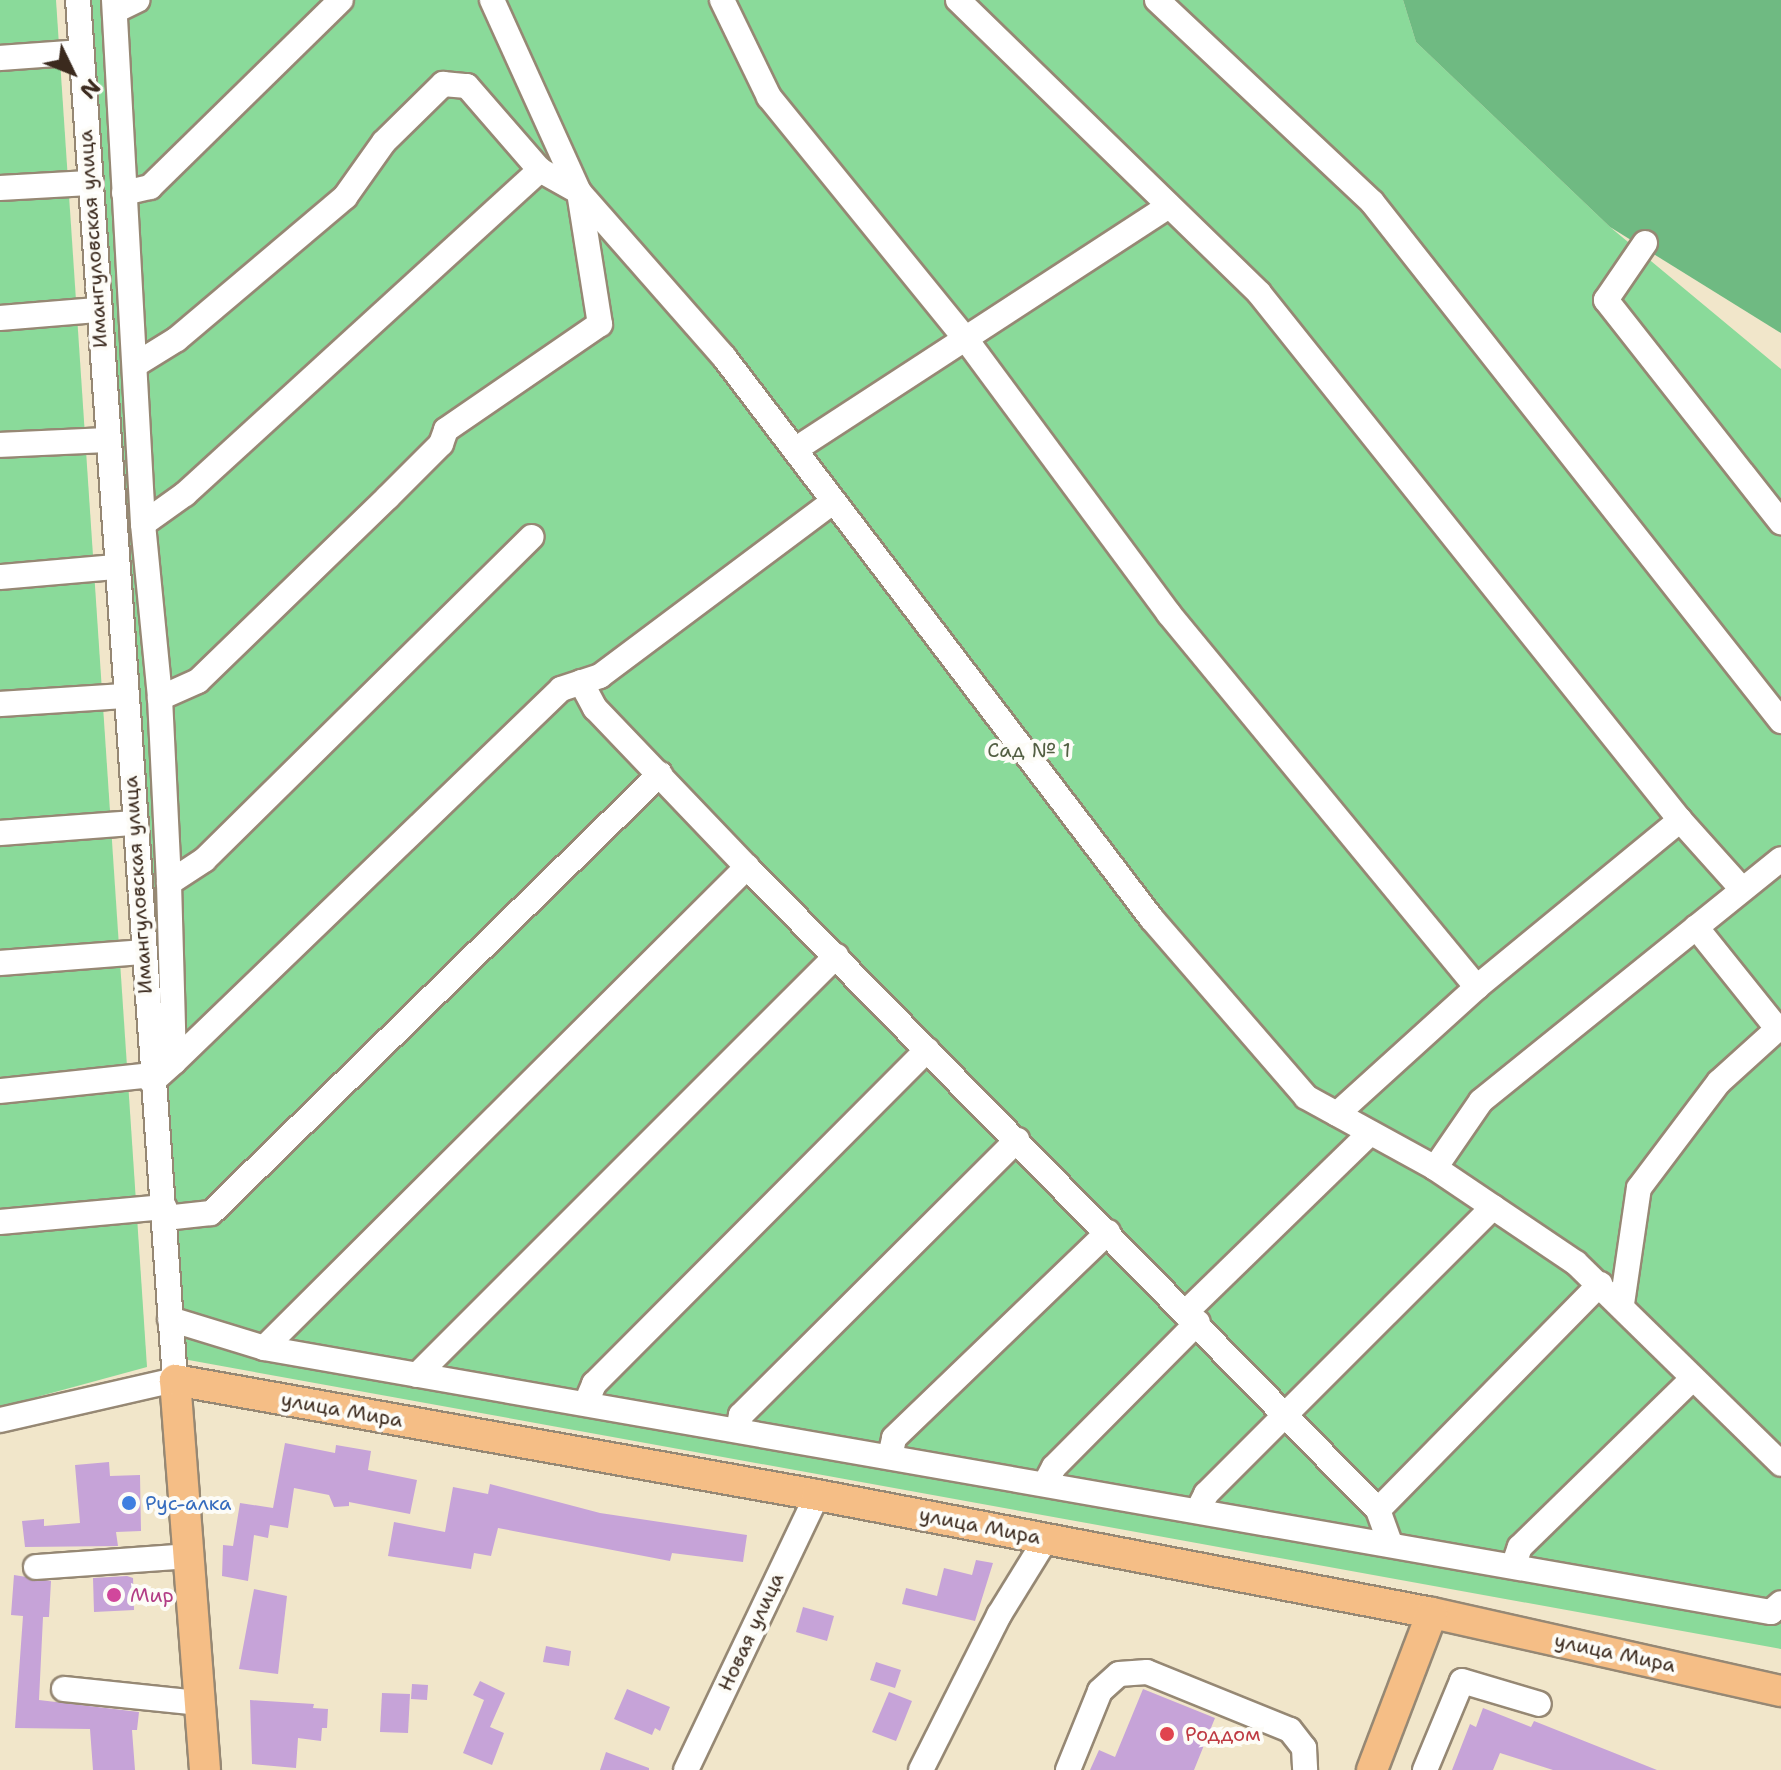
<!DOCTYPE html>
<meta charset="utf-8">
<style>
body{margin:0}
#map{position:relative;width:1781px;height:1770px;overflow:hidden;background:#f1e6ca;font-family:"Shantell Sans",sans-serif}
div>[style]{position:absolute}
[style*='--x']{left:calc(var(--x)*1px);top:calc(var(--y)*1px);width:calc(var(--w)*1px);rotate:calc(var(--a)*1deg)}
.green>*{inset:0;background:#8ada9a}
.forest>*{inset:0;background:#6fba82}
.building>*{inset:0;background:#c6a3d8}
.roads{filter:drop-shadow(2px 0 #968874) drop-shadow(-2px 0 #968874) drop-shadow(0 2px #968874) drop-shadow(0 -2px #968874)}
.minor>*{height:24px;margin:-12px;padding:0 12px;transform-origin:12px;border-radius:12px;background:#fff}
.major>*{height:30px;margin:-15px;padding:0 15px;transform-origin:15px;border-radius:15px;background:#f5be86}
.dots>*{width:22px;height:22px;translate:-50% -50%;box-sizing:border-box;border:4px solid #fdfcf7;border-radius:50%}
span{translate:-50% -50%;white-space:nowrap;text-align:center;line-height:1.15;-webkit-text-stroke:8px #fdfcf7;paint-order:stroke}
.street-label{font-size:20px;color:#3b2a1e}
.park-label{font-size:20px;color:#535f43}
.shop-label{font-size:20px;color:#366cbe}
.left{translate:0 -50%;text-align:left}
.hotel-label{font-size:20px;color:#b23c85}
.health-label{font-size:20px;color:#be3a42}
.north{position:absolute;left:32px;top:32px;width:80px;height:80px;-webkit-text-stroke:6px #fdfcf7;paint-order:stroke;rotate:133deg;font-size:22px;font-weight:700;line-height:32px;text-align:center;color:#3b2a1e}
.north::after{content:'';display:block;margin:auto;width:28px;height:36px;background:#3b2a1e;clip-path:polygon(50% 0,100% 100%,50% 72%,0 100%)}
</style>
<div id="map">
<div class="green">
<i style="clip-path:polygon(0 0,56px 0,147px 1367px,0 1407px)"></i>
<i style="clip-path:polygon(88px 0,1403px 0,1416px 42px,1610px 227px,1781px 369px,1781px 1649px,183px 1359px)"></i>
</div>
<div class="forest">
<i style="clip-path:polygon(1403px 0,1781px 0,1781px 333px,1610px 227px,1416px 42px)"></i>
</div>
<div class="building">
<i style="clip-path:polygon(285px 1443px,335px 1453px,336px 1445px,371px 1451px,368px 1470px,417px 1480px,410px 1514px,349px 1502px,349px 1506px,334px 1507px,329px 1495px,294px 1488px,288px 1528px,270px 1525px,268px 1538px,254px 1535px,248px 1581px,222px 1576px,223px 1545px,233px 1546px,240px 1503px,273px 1508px)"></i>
<i style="clip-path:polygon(109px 1462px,110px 1476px,140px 1475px,141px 1531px,116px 1532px,118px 1546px,25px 1547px,22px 1521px,44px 1519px,44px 1526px,80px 1523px,75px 1465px)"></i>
<i style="clip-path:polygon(490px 1484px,600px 1513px,747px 1535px,743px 1562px,672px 1553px,670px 1561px,498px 1528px,491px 1556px,474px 1553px,471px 1569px,388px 1556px,394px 1522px,445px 1532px,453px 1487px,488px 1494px)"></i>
<i style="clip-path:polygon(976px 1560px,993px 1563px,975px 1621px,902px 1604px,906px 1588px,937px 1596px,944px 1568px,972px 1575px)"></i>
<i style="clip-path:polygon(14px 1575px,51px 1581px,49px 1617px,43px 1617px,39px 1700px,139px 1712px,137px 1730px,132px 1730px,135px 1770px,93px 1770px,90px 1729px,15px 1728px,23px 1616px,11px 1615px)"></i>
<i style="clip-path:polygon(127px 1576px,133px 1578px,134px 1610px,94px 1612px,93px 1578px)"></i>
<i style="clip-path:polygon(254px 1589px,287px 1596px,278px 1674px,239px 1669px)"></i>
<i style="clip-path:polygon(803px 1607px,834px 1616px,827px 1641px,796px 1632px)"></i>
<i style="clip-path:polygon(546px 1646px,571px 1651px,569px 1666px,543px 1662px)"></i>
<i style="clip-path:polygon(876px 1662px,901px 1670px,895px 1688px,870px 1680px)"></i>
<i style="clip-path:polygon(480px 1681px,505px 1693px,490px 1727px,504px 1733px,492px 1765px,463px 1753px,484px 1700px,473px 1695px)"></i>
<i style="clip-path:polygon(412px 1684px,428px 1685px,427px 1700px,411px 1699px)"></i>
<i style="clip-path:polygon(627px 1689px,670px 1707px,660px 1731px,655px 1728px,652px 1735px,614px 1719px)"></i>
<i style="clip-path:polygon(1143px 1689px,1215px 1718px,1194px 1770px,1090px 1770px,1099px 1750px,1115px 1757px)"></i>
<i style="clip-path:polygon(889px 1692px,912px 1701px,896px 1741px,872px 1732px)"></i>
<i style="clip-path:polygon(382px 1693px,410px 1694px,408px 1733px,380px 1732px)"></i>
<i style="clip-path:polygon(250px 1700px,314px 1704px,313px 1708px,328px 1709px,327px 1728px,322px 1728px,321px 1741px,298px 1738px,296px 1768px,252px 1764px)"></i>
<i style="clip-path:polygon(1483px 1708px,1531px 1727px,1534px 1721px,1657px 1770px,1553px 1770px,1500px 1753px,1493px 1770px,1452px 1770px,1470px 1724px,1476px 1727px)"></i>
<i style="clip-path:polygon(606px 1752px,649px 1768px,649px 1770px,600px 1770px)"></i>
</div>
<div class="roads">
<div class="minor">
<i style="--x:114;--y:0;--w:525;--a:86.83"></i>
<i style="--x:143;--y:524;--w:175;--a:84.4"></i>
<i style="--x:160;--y:698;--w:185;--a:87.2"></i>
<i style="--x:169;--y:883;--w:179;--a:88.4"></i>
<i style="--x:174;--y:1062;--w:30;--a:138"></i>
<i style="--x:492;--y:0;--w:211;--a:65.6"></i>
<i style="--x:579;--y:192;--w:220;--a:48.7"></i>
<i style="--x:724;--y:357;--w:706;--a:52.71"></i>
<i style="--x:1152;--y:919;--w:235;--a:49.1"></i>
<i style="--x:1306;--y:1097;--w:147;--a:28.8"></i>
<i style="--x:1435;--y:1168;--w:170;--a:34"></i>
<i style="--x:1576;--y:1263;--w:287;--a:44.4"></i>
<i style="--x:722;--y:0;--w:108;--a:64.1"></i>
<i style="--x:769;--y:97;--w:311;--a:50.9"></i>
<i style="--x:965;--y:338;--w:343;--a:53.5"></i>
<i style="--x:1169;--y:614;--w:484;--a:50.5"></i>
<i style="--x:958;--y:0;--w:420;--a:44.2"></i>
<i style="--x:1259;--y:293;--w:675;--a:51.38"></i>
<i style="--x:1680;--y:820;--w:93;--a:48.1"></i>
<i style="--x:1157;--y:0;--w:295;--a:43.2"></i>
<i style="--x:1372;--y:202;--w:661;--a:51.76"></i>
<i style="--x:115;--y:11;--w:25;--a:-26"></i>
<i style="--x:0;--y:58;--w:81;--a:-4.2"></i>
<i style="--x:0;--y:188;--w:89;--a:-3.2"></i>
<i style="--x:124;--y:193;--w:27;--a:-13"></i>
<i style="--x:150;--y:187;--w:267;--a:-44.4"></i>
<i style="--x:1645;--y:243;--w:69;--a:124.4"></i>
<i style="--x:1606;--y:300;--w:283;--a:51.8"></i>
<i style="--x:0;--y:318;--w:97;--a:-4.7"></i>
<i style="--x:135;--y:365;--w:49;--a:-31.8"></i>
<i style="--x:177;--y:339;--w:220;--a:-40.2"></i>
<i style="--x:345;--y:197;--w:67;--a:-54.7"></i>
<i style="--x:384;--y:142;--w:83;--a:-44.5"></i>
<i style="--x:443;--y:84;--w:24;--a:5"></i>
<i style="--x:467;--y:86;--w:111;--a:49"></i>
<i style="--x:540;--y:170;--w:45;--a:29.4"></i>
<i style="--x:579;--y:192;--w:134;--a:81"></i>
<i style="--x:600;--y:324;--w:187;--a:145.5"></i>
<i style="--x:446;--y:430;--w:15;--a:110"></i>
<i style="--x:441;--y:444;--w:75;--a:135"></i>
<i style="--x:388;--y:497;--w:264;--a:135.9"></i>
<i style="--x:198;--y:681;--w:42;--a:155.9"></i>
<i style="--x:0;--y:445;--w:106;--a:-2.7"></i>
<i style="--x:796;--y:449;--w:445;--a:-33.1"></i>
<i style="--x:143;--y:524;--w:52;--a:-35.5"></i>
<i style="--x:185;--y:494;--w:481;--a:-42.4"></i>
<i style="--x:0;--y:577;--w:115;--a:-5"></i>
<i style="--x:581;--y:682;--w:30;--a:62"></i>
<i style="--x:595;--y:708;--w:220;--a:46.3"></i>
<i style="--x:747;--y:867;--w:901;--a:45.54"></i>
<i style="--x:1378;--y:1510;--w:33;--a:70"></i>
<i style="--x:0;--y:704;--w:124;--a:-3.7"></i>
<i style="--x:0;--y:833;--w:133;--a:-4.3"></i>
<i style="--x:169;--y:883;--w:42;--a:-33.3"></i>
<i style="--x:204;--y:860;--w:460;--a:-44.6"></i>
<i style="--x:1696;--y:927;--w:129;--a:51.3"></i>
<i style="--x:0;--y:963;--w:143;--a:-4.4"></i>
<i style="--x:174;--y:1062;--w:537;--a:-43.94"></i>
<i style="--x:561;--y:689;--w:41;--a:-18.4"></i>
<i style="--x:600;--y:676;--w:291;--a:-36.8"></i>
<i style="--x:0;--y:1091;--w:153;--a:-6"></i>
<i style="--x:1337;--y:1114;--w:189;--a:-42.2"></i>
<i style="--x:1477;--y:987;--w:263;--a:-39.4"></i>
<i style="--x:1435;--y:1168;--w:81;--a:-55.5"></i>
<i style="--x:1481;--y:1101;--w:385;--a:-38.9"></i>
<i style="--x:165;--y:1218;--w:46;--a:-6.2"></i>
<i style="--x:211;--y:1213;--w:628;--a:-44.35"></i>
<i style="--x:0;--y:1222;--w:165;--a:-5.2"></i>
<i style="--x:1622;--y:1304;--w:117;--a:-81.7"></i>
<i style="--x:1639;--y:1188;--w:133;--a:-53"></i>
<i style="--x:1719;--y:1082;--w:84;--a:-42.1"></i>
<i style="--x:1187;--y:1311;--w:255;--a:-44.2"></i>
<i style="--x:170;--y:1319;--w:98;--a:17.1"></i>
<i style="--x:264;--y:1348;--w:1530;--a:9.94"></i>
<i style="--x:1771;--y:1612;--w:13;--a:-42"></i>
<i style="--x:264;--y:1348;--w:682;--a:-44.88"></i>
<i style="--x:417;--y:1375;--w:593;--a:-45"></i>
<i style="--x:586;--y:1403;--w:21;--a:-67"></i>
<i style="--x:594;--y:1384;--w:472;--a:-45.1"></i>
<i style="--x:0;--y:1420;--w:180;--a:-12.9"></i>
<i style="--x:175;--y:1380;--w:1383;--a:-94.02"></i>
<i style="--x:738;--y:1430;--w:15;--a:-79"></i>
<i style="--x:741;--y:1415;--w:390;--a:-44.9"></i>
<i style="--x:890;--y:1456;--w:18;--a:-77"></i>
<i style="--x:894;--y:1438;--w:297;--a:-43.9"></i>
<i style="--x:1046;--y:1482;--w:17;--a:-62"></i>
<i style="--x:1054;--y:1467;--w:204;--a:-45.2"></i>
<i style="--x:1199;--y:1508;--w:16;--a:-63"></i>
<i style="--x:1206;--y:1494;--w:406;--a:-45"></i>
<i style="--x:1378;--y:1510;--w:317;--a:-45.5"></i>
<i style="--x:1514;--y:1564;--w:18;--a:-71"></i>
<i style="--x:1520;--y:1547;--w:240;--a:-44.3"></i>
<i style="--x:36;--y:1567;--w:153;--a:-4.1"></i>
<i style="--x:64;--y:1689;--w:137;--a:5.9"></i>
<i style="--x:686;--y:1770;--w:305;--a:-64.5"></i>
<i style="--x:921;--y:1770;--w:174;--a:-63.3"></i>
<i style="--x:999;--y:1615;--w:89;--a:-58.3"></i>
<i style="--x:1068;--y:1770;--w:85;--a:-67.9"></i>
<i style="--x:1100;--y:1691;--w:25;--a:-42"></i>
<i style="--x:1119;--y:1674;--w:28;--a:-4"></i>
<i style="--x:1147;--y:1672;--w:154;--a:22.1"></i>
<i style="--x:1290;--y:1730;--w:23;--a:52"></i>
<i style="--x:1304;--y:1748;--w:22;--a:87"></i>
<i style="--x:1425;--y:1770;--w:96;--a:-67.4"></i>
<i style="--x:1462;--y:1681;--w:80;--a:16.6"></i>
</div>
<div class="major">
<i style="--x:205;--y:1770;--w:391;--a:-94.4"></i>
<i style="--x:175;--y:1380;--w:652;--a:10.16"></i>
<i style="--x:817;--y:1495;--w:626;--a:10.86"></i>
<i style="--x:1432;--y:1613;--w:358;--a:12.6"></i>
<i style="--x:1372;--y:1770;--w:168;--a:-69.1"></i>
</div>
</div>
<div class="dots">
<i style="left:129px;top:1503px;background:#3f7fe0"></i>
<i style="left:114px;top:1595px;background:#d1479c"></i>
<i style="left:1167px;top:1734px;background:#e0444e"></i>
</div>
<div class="street-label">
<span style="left:93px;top:239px;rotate:-94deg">Имангуловская улица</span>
<span style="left:138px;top:885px;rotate:-94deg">Имангуловская улица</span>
<span style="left:342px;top:1410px;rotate:10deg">улица Мира</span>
<span style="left:980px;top:1526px;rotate:11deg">улица Мира</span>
<span style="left:751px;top:1632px;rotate:-65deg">Новая улица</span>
<span style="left:1615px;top:1653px;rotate:12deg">улица Мира</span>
</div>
<div class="park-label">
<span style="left:1029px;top:750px">Сад № 1</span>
</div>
<div class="shop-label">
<span class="left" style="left:145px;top:1503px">Рус-алка</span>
</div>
<div class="hotel-label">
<span class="left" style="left:130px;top:1595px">Мир</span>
</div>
<div class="health-label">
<span class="left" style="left:1185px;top:1734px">Роддом</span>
</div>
<div class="north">N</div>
</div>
